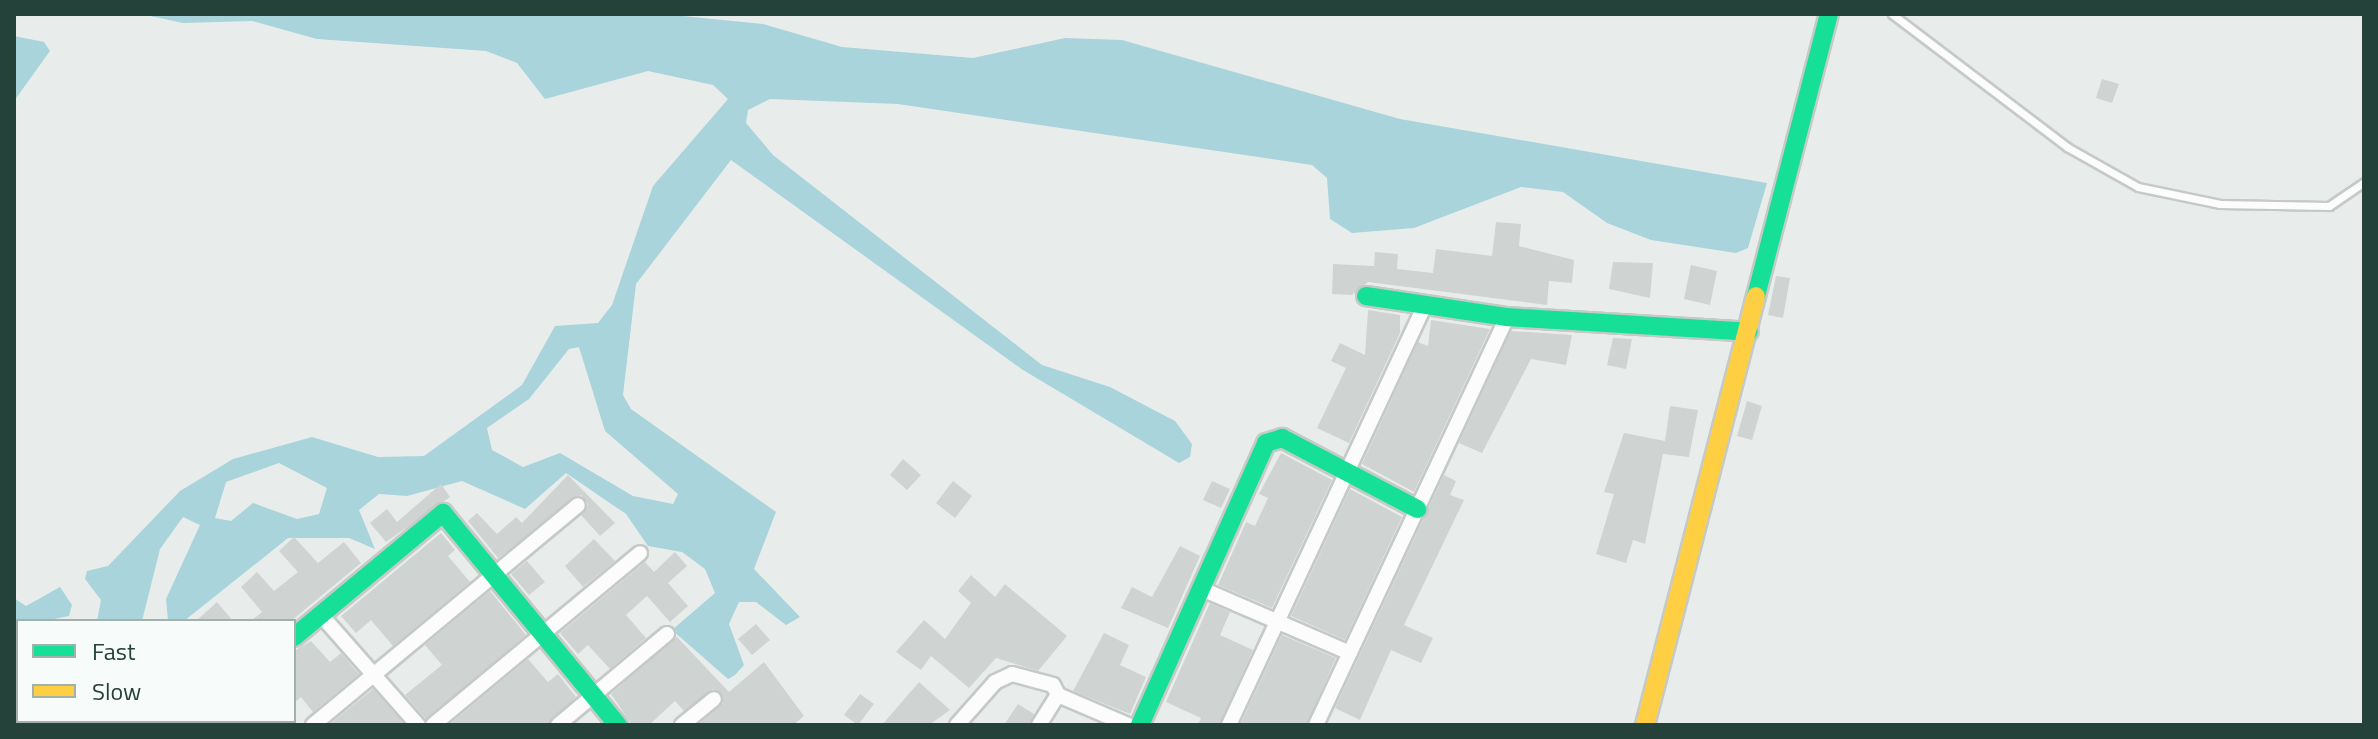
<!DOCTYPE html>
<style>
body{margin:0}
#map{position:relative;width:2378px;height:739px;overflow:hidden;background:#e8edeb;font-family:"Titillium Web",sans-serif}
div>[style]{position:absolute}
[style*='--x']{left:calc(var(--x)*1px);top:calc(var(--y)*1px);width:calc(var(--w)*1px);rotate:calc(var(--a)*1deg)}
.water>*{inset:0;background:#a9d4db}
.building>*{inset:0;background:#cfd4d2}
.roads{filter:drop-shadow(2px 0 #c5cac8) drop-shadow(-2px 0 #c5cac8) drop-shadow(0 2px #c5cac8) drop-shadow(0 -2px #c5cac8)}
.lane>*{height:7px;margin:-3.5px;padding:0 3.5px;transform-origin:3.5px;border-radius:3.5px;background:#fcfcfc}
.street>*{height:14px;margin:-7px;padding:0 7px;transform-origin:7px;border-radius:7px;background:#fcfcfc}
.fast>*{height:18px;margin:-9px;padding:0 9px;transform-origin:9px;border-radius:9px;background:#16e098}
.slow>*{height:18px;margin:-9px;padding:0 9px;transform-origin:9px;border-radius:9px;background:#ffcf43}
span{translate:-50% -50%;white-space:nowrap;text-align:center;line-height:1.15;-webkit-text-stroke:8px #f7fbf9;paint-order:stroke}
.frame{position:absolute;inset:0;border:16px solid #24423a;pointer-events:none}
.legend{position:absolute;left:16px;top:619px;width:280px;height:104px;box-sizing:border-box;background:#f7fbf9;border:2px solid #a3b1ad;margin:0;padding:10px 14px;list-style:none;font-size:24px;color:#24423a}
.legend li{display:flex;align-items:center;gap:16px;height:40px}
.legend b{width:40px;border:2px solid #a3b1ad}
</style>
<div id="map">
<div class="water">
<i style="clip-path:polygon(evenodd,141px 14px,663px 14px,763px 24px,842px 47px,973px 58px,1065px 38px,1122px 40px,1400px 119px,1767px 183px,1748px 248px,1736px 253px,1651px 240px,1607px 223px,1563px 192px,1521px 187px,1414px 228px,1352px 233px,1330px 219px,1327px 178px,1312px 165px,898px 104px,770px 99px,748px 110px,746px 123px,773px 155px,1042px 365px,1110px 387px,1175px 421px,1192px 444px,1190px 457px,1179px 463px,1023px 370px,731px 160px,636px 284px,623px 395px,631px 409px,776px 512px,754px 569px,800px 617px,786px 625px,756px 602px,739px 602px,729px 624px,744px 665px,735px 675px,728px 679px,672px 630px,715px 593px,705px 569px,682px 552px,648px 546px,626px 514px,566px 473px,525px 509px,462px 481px,407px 496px,379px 494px,359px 510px,375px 549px,349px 538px,288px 538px,184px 621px,168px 621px,166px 599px,200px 525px,183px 517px,160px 549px,142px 621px,97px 621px,101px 600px,85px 579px,87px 571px,108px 566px,180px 491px,233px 459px,312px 437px,378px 457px,424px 456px,522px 385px,555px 326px,598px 323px,612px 305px,653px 186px,728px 99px,713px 85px,648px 71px,545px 99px,517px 63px,486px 51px,317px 39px,252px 21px,183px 23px,141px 14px,579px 347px,605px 431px,678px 494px,673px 504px,633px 496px,560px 453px,523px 467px,492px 450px,487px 428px,529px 399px,569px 349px,579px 347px,141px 14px,279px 463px,327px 488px,319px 514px,297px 519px,253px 503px,231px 521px,215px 518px,226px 482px,279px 463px)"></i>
<i style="clip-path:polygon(14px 36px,44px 42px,50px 51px,14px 101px)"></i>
<i style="clip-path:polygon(60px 587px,72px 605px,69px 616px,14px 627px,14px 598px,26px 606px)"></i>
</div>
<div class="building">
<i style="clip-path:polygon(2102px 79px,2119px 84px,2112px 103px,2096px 98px)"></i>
<i style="clip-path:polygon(1496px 222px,1521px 224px,1519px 246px,1574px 260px,1572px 283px,1549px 281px,1547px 305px,1368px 282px,1352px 295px,1332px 294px,1333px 264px,1374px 266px,1375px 252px,1398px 254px,1397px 269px,1433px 273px,1436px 249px,1492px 256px)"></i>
<i style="clip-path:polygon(1613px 262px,1653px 263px,1650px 298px,1609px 289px)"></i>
<i style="clip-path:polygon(1691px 265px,1717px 271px,1710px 305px,1684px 299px)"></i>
<i style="clip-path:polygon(1776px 276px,1790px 278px,1783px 318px,1768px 315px)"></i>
<i style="clip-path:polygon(1368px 310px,1400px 315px,1400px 333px,1349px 443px,1317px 428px,1346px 368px,1331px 361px,1340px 343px,1365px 355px)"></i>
<i style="clip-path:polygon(1431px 320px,1490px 329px,1414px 492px,1362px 464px,1418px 342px,1428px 346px)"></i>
<i style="clip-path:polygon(1511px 331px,1572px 335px,1566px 365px,1531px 359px,1482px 453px,1459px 443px)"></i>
<i style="clip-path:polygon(1613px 338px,1632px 339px,1626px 369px,1607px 365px)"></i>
<i style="clip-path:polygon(1747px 401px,1762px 406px,1752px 440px,1737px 436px)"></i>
<i style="clip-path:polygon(1670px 406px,1698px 410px,1689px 457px,1663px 454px,1645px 544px,1633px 540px,1626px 563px,1596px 554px,1614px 494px,1604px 492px,1624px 433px,1665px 441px)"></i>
<i style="clip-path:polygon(1281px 453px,1332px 480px,1272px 608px,1218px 585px,1246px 522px,1255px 526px,1268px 498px,1259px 494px)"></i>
<i style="clip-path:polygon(903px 459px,921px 475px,907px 490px,890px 475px)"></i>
<i style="clip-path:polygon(568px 475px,615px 523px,600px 536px,581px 515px,588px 504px,581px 495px,498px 558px,468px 521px,477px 513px,497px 534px,516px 517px,522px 523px)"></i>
<i style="clip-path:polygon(1444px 475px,1456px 481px,1450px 495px,1464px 500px,1404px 625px,1433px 638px,1421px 663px,1391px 650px,1360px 720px,1335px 708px)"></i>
<i style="clip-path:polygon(953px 481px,972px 496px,955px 518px,936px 503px)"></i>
<i style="clip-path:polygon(1212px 481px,1230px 489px,1221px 508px,1203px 500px)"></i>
<i style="clip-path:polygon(441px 484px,450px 497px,386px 542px,370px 523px,387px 509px,397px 522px)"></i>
<i style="clip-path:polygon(1350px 489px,1402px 517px,1345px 640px,1291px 616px)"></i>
<i style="clip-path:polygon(441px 533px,455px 550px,448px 556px,470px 582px,393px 646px,371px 620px,356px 633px,341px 616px)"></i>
<i style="clip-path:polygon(294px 537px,318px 563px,344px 542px,361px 563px,291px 621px,251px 621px,262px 612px,241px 587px,257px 572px,274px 591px,298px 572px,279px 551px)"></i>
<i style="clip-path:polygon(594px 539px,615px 561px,583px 587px,565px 566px)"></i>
<i style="clip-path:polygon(1180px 546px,1200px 556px,1168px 628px,1121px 608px,1132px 587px,1152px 597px)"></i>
<i style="clip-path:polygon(675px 552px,687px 566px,668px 583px,688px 606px,670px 622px,647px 596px,626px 615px,646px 638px,610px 669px,588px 645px,578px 654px,560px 633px,645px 562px,654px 572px)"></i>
<i style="clip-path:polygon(527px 561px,545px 582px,529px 595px,511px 574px)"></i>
<i style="clip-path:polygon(971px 575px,995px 597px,1005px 584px,1067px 636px,1038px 671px,996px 658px,969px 688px,931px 656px,921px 670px,896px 652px,924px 620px,945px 639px,971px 603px,958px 591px)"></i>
<i style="clip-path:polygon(490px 591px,526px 635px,426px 719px,405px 695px,442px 665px,425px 645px)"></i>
<i style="clip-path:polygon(217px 602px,233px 621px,196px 621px)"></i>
<i style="clip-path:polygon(1210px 603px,1230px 612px,1220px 635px,1253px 650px,1219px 725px,1198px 725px,1201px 718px,1166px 702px)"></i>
<i style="clip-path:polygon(756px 624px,770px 640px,752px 655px,738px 639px)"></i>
<i style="clip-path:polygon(1104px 633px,1129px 645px,1120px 665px,1146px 677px,1130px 714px,1073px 691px)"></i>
<i style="clip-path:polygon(1282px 635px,1336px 658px,1306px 725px,1240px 725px)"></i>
<i style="clip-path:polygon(677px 637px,729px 692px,764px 662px,804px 716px,793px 725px,698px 725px,723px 703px,713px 689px,684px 711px,675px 701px,649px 725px,632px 725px,611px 694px)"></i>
<i style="clip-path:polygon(311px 641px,330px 662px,341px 653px,359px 674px,313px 712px,301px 697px,294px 703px,294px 651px)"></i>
<i style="clip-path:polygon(528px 659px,548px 682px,558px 674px,576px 697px,548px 725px,449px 725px)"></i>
<i style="clip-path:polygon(919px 682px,950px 710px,929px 725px,882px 725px)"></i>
<i style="clip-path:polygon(373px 689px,405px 725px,329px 725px)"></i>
<i style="clip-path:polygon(860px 694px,874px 704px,858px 725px,844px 715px)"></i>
<i style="clip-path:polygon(1018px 704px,1034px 714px,1029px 725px,1004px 725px)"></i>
</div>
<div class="roads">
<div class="lane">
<i style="--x:1892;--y:14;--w:220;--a:37.2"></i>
<i style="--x:2067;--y:147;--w:81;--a:29.4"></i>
<i style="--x:2138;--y:187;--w:84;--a:11.7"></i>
<i style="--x:2220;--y:204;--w:109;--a:1.1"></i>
<i style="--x:2329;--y:206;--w:42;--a:-34.4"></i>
</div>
<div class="street">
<i style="--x:1202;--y:589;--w:161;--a:23.4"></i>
<i style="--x:321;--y:615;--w:147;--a:48.6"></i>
<i style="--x:189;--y:725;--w:6;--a:-39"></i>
<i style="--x:313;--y:725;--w:344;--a:-39.7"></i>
<i style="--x:433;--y:725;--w:269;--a:-39.7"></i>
<i style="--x:558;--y:725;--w:142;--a:-39.9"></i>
<i style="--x:682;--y:725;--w:41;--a:-39.1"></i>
<i style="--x:957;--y:725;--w:57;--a:-48.5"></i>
<i style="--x:995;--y:682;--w:19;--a:-25"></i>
<i style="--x:1012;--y:674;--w:42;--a:15"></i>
<i style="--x:1053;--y:685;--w:11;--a:63"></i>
<i style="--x:1058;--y:695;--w:76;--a:23.2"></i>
<i style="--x:1039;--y:725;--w:36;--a:-58"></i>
<i style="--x:1229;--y:725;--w:462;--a:-65"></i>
<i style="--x:1316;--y:725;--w:450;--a:-64.9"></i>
</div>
<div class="fast">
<i style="--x:1366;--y:296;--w:143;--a:8.5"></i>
<i style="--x:1507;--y:317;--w:242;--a:3.5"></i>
<i style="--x:1756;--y:296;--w:291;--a:-75.5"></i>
<i style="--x:294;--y:637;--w:194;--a:-39.8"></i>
<i style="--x:443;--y:513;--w:275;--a:50.5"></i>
<i style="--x:1140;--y:725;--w:309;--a:-65.9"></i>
<i style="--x:1266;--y:443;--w:17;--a:-17"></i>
<i style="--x:1282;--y:438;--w:153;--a:27.7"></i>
</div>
<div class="slow">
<i style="--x:1645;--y:725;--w:443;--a:-75.5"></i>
</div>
</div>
<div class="frame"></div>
<ul class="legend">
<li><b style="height:10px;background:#16e098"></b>Fast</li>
<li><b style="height:10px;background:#ffcf43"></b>Slow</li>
</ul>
</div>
